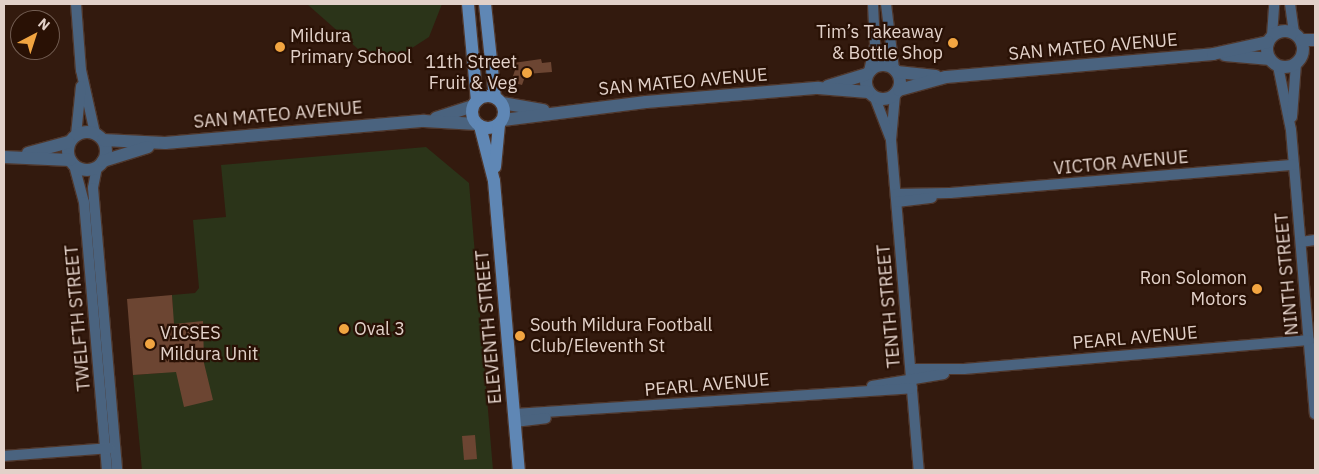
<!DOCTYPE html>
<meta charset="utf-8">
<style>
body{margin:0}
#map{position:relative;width:1319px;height:474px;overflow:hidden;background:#331a0e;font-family:"IBM Plex Sans",sans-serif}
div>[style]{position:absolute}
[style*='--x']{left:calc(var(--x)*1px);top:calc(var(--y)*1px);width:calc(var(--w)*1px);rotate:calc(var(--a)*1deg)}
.green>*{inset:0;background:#2b3419}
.building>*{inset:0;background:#6c4532}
.roads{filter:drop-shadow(1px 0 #4f372c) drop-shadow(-1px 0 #4f372c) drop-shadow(0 1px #4f372c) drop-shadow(0 -1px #4f372c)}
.minor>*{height:10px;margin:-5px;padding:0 5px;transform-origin:5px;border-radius:5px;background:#4a637f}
.tertiary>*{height:12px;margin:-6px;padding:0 6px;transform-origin:6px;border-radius:6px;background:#4a637f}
.tertiary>.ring{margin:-6px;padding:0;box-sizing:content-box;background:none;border:12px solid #4a637f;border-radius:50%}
.secondary>*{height:12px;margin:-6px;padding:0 6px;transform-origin:6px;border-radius:6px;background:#5f87b5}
.secondary>.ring{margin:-6px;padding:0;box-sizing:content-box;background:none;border:12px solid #5f87b5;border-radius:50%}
.dots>*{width:14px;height:14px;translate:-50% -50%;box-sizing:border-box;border:2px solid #291105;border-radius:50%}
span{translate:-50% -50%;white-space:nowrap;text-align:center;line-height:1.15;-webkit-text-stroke:4.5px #291105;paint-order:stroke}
.poi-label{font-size:18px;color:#e2d1c9}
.right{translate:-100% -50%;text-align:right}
.left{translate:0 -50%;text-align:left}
.street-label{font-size:18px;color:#e2d1c9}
.frame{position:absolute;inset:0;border:5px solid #e2d1c9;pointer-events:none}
.north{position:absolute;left:10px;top:10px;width:50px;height:50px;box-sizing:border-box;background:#291105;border:1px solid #735e53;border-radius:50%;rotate:40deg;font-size:14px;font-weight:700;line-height:20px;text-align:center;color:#e2d1c9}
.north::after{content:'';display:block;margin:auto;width:18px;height:22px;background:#f2a541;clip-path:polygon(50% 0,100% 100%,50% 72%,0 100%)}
</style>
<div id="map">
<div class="green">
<i style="clip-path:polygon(307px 4px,442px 4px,429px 37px,398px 57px,380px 59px,358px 49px)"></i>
<i style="clip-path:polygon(426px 147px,469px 183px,493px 470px,142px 470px,133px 375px,161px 373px,173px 311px,172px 295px,195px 293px,199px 288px,193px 220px,226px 217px,221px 165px)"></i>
</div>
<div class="building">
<i style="clip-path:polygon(541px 59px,542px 63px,551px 62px,552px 72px,526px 74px,522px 85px,511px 82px,515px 70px,500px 65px)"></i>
<i style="clip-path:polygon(172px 295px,174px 324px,203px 321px,204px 363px,213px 400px,184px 407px,176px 372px,133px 375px,127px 299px)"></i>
<i style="clip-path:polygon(475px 435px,477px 459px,464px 460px,462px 436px)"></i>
</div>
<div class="roads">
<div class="minor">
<i style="--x:76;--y:4;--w:66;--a:85.7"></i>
<i style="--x:81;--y:70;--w:65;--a:77.5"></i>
<i style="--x:886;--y:4;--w:65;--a:83"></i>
<i style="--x:1290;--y:4;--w:29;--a:82"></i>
<i style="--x:1272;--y:36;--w:32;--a:-86"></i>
<i style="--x:1278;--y:66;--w:65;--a:78.5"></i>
<i style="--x:1291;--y:130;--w:285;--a:85.2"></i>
<i style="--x:869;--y:71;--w:28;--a:-77"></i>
<i style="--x:875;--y:44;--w:40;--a:-92.9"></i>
<i style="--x:895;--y:95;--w:45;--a:95.1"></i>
<i style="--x:891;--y:140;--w:331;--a:85.2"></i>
<i style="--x:875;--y:98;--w:42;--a:69"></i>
<i style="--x:1292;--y:117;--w:53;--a:-85.7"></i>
<i style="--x:76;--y:135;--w:49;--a:-84.2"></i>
<i style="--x:74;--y:165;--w:38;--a:75"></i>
<i style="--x:84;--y:202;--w:269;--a:85.1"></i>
<i style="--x:97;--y:167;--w:21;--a:101"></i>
<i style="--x:93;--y:188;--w:283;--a:85.1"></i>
<i style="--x:896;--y:194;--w:54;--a:-1.1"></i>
<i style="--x:950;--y:193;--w:345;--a:-4.7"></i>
<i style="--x:897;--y:202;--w:35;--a:-7"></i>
<i style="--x:1301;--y:242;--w:14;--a:-8"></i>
<i style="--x:911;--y:369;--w:53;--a:0"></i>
<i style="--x:964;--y:369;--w:346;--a:-4.8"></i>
<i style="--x:872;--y:386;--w:73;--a:-9.5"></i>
<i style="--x:514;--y:414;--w:399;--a:-3.7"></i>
<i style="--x:515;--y:422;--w:31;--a:-7"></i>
<i style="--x:4;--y:456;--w:106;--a:-4.3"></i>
</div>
<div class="tertiary">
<i class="ring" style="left:1267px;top:31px;width:24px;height:24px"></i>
<i style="--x:1301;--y:40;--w:14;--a:0"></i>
<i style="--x:1225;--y:55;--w:45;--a:5.1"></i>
<i class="ring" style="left:866px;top:65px;width:22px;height:22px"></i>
<i style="--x:897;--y:72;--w:39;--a:6"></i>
<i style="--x:828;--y:86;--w:41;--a:-17.1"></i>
<i style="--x:899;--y:90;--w:49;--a:-15.5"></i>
<i style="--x:946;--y:77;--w:268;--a:-4.9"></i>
<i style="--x:1213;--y:54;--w:56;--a:-12.3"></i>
<i style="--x:502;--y:103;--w:42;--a:9.7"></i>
<i style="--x:436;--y:118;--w:39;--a:-18"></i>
<i style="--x:503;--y:120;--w:144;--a:-7.2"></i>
<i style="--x:646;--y:102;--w:173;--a:-4.7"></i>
<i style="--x:818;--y:88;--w:50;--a:4.6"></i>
<i class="ring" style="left:68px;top:132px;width:26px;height:26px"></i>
<i style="--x:103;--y:140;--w:62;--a:2.8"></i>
<i style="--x:165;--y:143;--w:260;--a:-4.9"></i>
<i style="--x:424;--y:121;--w:53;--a:3.2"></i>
<i style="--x:28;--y:153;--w:42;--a:-15"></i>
<i style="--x:4;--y:157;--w:66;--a:2.6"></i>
<i style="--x:103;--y:161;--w:47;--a:-17.3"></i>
</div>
<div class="secondary">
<i style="--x:468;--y:4;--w:97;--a:84.7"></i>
<i style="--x:485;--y:4;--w:94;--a:83.9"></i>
<i class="ring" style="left:472px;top:96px;width:20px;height:20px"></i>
<i style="--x:480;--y:126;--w:57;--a:75.7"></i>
<i style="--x:494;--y:181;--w:290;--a:85.1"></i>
<i style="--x:495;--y:167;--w:42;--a:-84.6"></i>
</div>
</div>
<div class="dots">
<i style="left:953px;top:43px;background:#f2a541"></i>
<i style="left:280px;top:47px;background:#f2a541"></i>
<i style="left:527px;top:73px;background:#f2a541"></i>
<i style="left:1257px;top:289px;background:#f2a541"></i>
<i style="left:344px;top:329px;background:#f2a541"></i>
<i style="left:520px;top:336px;background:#f2a541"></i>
<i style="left:150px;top:344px;background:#f2a541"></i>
</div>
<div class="poi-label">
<span class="right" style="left:943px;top:43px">Tim’s Takeaway<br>&amp; Bottle Shop</span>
<span class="left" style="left:290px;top:47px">Mildura<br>Primary School</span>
<span class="right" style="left:517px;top:73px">11th Street<br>Fruit &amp; Veg</span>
<span class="right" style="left:1247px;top:289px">Ron Solomon<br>Motors</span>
<span class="left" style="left:530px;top:336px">South Mildura Football<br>Club/Eleventh St</span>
<span class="left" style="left:354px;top:329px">Oval 3</span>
<span class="left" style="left:160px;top:344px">VICSES<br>Mildura Unit</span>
</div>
<div class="street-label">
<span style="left:1093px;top:47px;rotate:-5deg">SAN MATEO AVENUE</span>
<span style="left:683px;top:82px;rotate:-5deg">SAN MATEO AVENUE</span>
<span style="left:278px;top:115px;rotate:-5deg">SAN MATEO AVENUE</span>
<span style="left:1121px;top:163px;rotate:-5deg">VICTOR AVENUE</span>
<span style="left:1287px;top:274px;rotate:-95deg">NINTH STREET</span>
<span style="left:889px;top:306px;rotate:-95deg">TENTH STREET</span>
<span style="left:78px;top:318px;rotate:-95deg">TWELFTH STREET</span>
<span style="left:489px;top:327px;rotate:-95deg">ELEVENTH STREET</span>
<span style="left:1135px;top:338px;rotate:-5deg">PEARL AVENUE</span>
<span style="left:707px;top:385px;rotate:-5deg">PEARL AVENUE</span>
</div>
<div class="frame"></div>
<div class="north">N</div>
</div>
